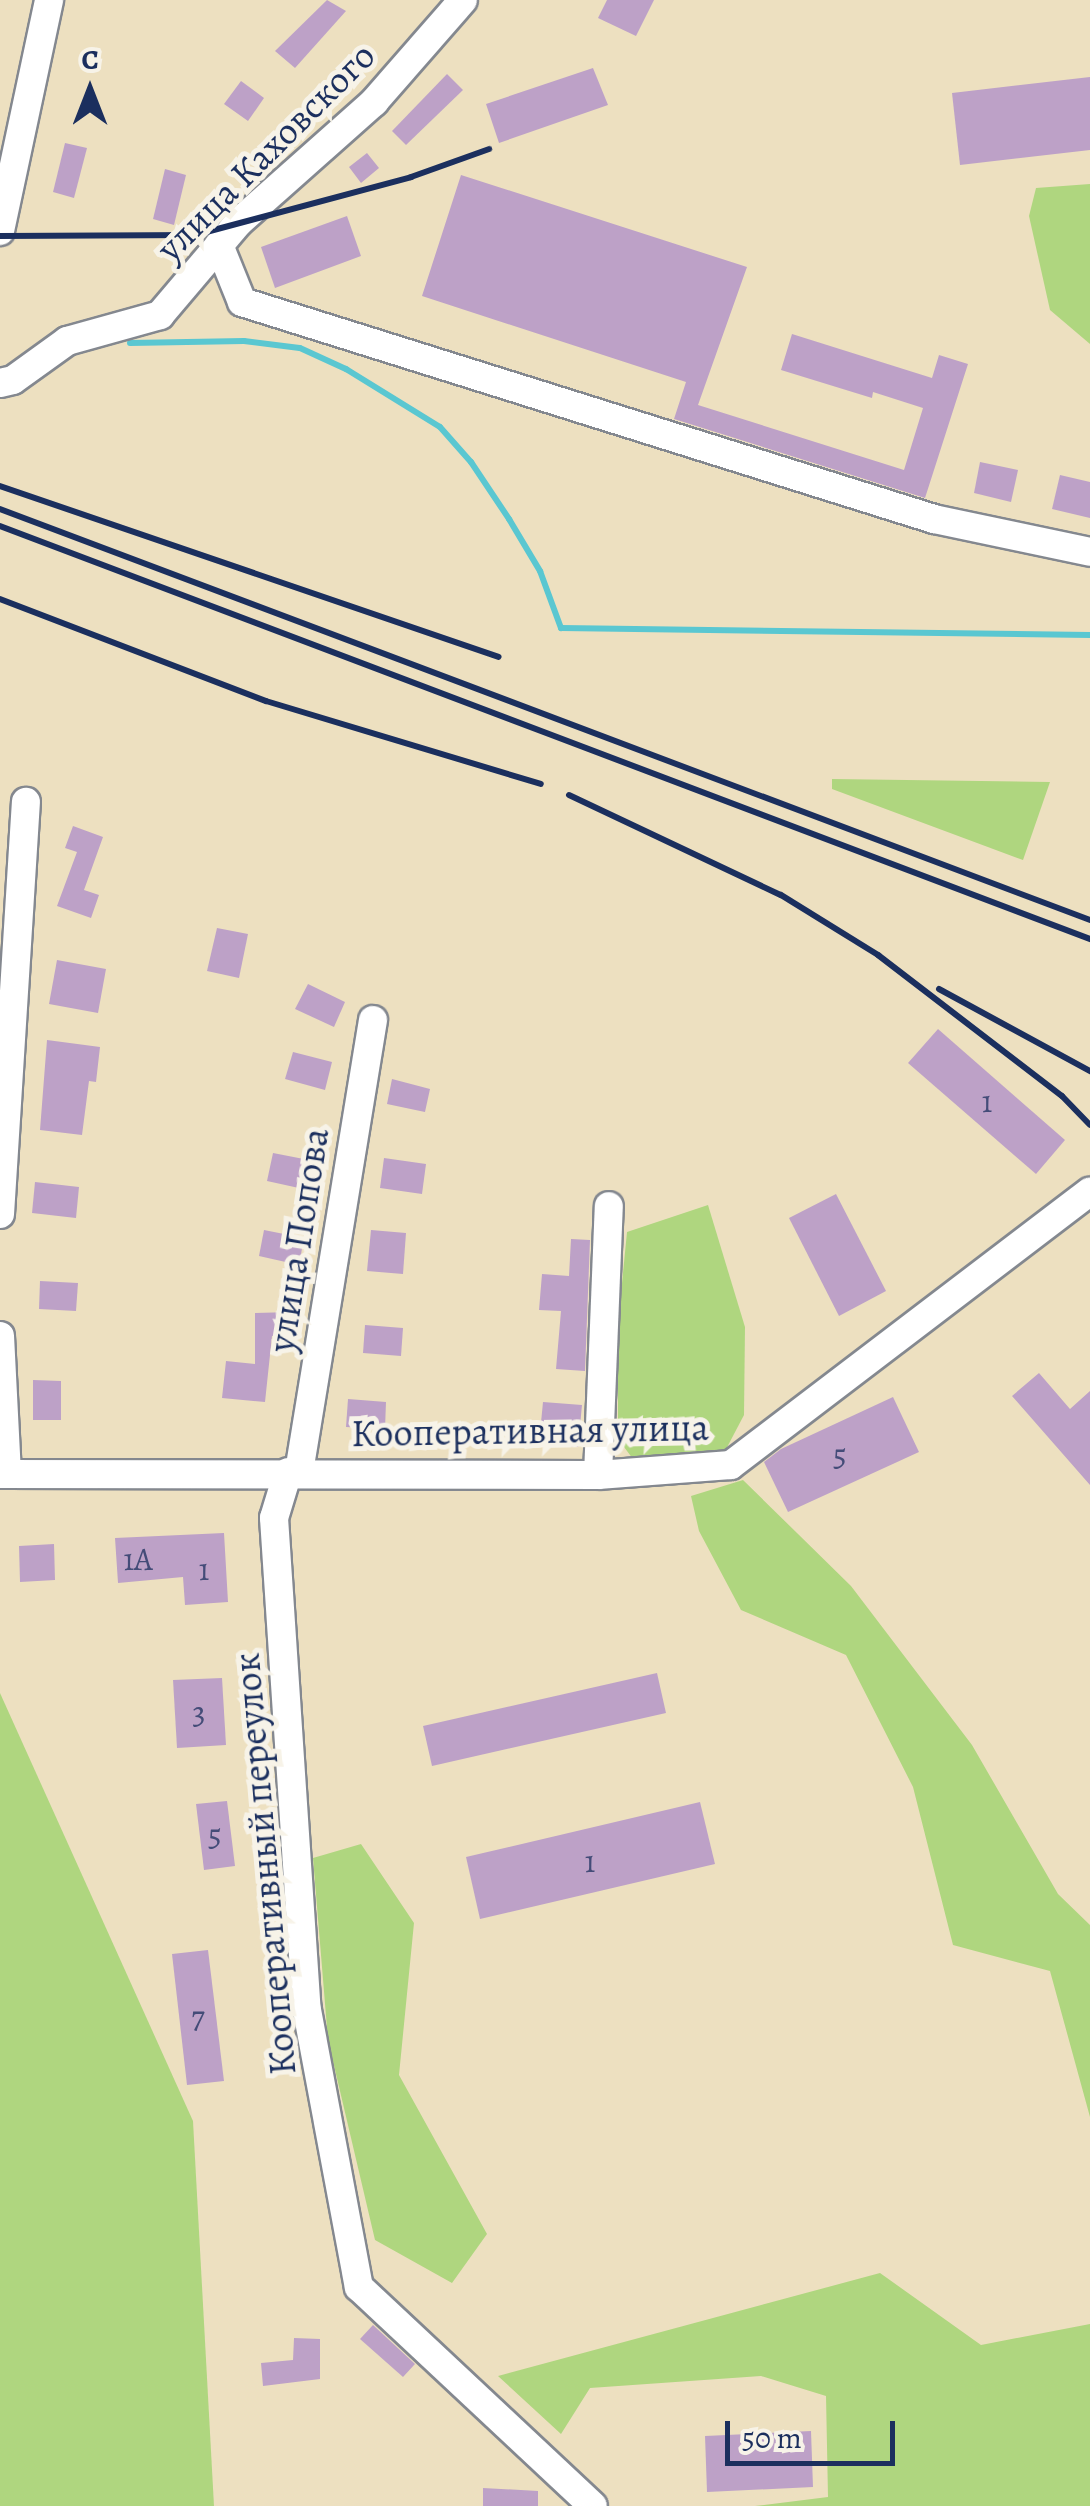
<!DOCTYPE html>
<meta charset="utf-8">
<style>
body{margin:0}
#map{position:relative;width:1090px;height:2506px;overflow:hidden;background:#ede0c0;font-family:Alegreya,serif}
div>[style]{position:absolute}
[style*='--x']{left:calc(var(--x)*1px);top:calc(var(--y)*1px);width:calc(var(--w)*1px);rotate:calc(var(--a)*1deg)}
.green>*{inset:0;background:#afd67f}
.stream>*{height:6px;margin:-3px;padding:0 3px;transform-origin:3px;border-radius:3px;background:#5ac7d1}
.building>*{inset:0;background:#bda1c7}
.roads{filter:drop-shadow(2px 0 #84888f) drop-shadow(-2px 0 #84888f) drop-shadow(0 2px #84888f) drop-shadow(0 -2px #84888f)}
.minor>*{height:28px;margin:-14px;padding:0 14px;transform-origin:14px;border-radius:14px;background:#fff}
.rail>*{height:6px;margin:-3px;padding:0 3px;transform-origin:3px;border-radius:3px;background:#1b2f5e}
span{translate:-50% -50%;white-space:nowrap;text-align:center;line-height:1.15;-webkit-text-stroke:10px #f7f3e8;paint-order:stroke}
.number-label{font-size:32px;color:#444c78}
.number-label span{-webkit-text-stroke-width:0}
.street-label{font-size:38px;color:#1b2f5e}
.north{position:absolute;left:40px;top:40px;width:100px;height:100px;-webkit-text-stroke:8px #f7f3e8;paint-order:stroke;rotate:0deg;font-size:28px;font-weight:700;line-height:40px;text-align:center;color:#1b2f5e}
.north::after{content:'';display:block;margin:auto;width:35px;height:45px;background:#1b2f5e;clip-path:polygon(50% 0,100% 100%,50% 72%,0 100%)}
.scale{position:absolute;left:725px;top:2421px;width:170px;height:45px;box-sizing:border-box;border:5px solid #1b2f5e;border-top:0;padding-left:12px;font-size:30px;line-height:35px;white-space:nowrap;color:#1b2f5e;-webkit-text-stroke:8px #f7f3e8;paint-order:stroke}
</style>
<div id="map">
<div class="green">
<i style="clip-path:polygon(1090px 184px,1090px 344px,1050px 310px,1029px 216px,1036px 188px)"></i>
<i style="clip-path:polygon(832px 779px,1050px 782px,1023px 860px,832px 789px)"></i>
<i style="clip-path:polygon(708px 1205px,745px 1327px,744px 1415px,723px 1455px,633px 1459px,618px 1439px,618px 1324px,627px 1232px)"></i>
<i style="clip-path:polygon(743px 1480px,851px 1586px,972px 1745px,1058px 1894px,1090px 1925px,1090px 2117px,1050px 1971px,953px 1945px,913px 1787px,846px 1655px,741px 1610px,699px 1531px,691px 1496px)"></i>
<i style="clip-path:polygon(0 1693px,193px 2121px,214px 2506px,0 2506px)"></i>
<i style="clip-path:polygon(361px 1844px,414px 1923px,399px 2075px,487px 2234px,452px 2283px,375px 2240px,328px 2040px,313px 1858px)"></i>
<i style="clip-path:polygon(880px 2273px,981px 2345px,1090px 2324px,1090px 2506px,755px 2506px,828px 2497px,826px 2396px,761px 2376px,590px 2388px,561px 2434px,498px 2376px)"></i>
</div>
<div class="stream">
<i style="--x:130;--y:343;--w:114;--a:-1"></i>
<i style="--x:244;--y:341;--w:56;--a:7.1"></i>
<i style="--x:300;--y:348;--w:51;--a:24.5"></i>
<i style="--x:346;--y:369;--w:110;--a:31.7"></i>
<i style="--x:440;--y:427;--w:47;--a:48.5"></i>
<i style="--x:471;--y:462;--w:69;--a:56.3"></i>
<i style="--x:509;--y:519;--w:61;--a:59.2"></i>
<i style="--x:540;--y:571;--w:61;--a:69.8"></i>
<i style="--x:561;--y:628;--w:529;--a:0.76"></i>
</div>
<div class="building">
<i style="clip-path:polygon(327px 0,346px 11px,295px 68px,275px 51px)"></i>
<i style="clip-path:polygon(607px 0,654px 0,636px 36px,598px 18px)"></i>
<i style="clip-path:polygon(593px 68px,608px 105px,499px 143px,486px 104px)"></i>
<i style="clip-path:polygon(447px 74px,463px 90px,406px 145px,392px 131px)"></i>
<i style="clip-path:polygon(1090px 77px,1090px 150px,960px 165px,952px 93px)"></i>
<i style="clip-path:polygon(241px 81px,264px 98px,248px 121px,224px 104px)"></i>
<i style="clip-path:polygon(65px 143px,87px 148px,74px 198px,53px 192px)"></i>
<i style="clip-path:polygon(367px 153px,379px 168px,361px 183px,349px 167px)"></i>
<i style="clip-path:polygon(165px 169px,186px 175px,174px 225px,153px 219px)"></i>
<i style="clip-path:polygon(461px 175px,747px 267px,698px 405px,904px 470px,923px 408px,873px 392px,872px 398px,781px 370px,792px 334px,932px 378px,939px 355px,968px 364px,925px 498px,674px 419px,686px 382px,422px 296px)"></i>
<i style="clip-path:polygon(347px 216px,361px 256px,275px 288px,261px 247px)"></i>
<i style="clip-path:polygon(980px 462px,1018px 470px,1011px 502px,974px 493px)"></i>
<i style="clip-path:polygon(1060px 475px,1090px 482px,1090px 518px,1052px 509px)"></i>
<i style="clip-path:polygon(73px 826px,103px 837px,84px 890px,99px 895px,91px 918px,57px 906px,77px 852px,65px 848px)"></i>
<i style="clip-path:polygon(217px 928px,248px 934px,239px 978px,207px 971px)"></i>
<i style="clip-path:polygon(57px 960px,106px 969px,98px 1013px,49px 1004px)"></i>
<i style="clip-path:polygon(308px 984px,345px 1002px,334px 1027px,295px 1009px)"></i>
<i style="clip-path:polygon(938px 1029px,1065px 1140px,1036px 1174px,908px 1063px)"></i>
<i style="clip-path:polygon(47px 1040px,100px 1047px,96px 1082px,89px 1081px,82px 1135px,40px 1130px)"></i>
<i style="clip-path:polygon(293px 1052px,332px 1062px,325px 1090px,285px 1079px)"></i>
<i style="clip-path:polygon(392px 1079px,430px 1089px,425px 1112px,387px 1104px)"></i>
<i style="clip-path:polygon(273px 1153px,314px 1161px,308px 1190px,267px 1181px)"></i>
<i style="clip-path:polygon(384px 1158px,426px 1164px,422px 1194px,380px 1188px)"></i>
<i style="clip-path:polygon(35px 1182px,79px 1187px,76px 1218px,32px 1213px)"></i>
<i style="clip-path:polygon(836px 1194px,886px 1291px,839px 1316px,789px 1218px)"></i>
<i style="clip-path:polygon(264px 1230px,304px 1238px,299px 1265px,259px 1256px)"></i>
<i style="clip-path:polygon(371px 1230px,406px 1233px,403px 1274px,367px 1271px)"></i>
<i style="clip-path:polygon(571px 1239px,590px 1240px,585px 1371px,556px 1369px,561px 1311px,539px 1310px,542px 1274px,569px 1276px)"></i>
<i style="clip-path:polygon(40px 1281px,78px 1283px,76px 1311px,39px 1309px)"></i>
<i style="clip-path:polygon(292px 1312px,292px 1336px,272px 1336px,265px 1402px,222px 1398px,226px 1361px,255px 1364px,255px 1313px)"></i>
<i style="clip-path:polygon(365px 1325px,403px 1328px,401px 1356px,363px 1353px)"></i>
<i style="clip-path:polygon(1039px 1373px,1070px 1409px,1090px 1391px,1090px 1485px,1012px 1396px)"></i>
<i style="clip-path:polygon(33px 1380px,61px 1381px,61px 1420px,33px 1420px)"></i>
<i style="clip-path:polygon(893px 1397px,919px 1452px,788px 1512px,764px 1462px,781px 1449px)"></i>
<i style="clip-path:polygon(348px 1399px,386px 1402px,385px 1429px,346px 1427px)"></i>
<i style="clip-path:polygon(543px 1402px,582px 1405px,578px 1447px,539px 1443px)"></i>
<i style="clip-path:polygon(224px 1533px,228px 1602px,185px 1605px,183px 1577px,118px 1583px,115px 1538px)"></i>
<i style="clip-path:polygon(54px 1544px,55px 1580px,20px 1582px,19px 1546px)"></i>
<i style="clip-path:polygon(657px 1673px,666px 1713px,432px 1766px,423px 1726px)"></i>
<i style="clip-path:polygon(222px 1678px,226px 1745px,177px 1748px,173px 1680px)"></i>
<i style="clip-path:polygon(227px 1801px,235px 1866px,204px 1870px,196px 1804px)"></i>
<i style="clip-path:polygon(700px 1802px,715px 1864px,480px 1919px,466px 1857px)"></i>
<i style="clip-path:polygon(208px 1950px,224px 2081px,187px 2085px,172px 1954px)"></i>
<i style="clip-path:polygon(373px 2325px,415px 2364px,403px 2377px,360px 2339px)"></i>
<i style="clip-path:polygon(294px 2338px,320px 2339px,320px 2379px,263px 2386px,261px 2363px,293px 2360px)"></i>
<i style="clip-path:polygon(811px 2431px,813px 2487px,707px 2492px,705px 2436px)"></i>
<i style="clip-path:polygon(483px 2488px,538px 2491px,538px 2506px,483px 2506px)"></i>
</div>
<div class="roads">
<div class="minor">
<i style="--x:0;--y:231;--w:236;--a:-78"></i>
<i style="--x:219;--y:245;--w:61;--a:68"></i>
<i style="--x:242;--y:302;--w:725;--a:17.41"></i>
<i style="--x:934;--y:519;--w:159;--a:11.9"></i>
<i style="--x:0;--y:383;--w:13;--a:-13"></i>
<i style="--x:13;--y:380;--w:67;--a:-35.8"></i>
<i style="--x:67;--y:341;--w:97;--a:-15.6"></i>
<i style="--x:160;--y:315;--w:122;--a:-49.7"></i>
<i style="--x:239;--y:222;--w:181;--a:-41.6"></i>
<i style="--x:374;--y:102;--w:135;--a:-48.9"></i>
<i style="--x:0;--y:1214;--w:413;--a:-86.4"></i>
<i style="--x:0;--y:1336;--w:138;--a:87.1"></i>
<i style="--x:288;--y:1472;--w:48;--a:106.9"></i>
<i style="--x:274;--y:1518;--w:493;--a:86.2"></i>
<i style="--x:307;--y:2010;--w:282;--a:79.4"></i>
<i style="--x:359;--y:2287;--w:320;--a:43.1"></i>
<i style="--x:299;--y:1472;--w:458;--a:-80.7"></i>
<i style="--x:0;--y:1474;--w:598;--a:0.1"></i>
<i style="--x:598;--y:1475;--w:133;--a:-4.3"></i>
<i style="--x:731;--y:1465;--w:451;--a:-37.3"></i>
<i style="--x:598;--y:1475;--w:269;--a:-87.7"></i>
</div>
</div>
<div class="rail">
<i style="--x:0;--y:236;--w:195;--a:-0.3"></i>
<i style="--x:195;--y:235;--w:224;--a:-15"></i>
<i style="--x:411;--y:177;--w:83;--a:-19.7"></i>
<i style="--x:0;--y:486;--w:527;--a:18.92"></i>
<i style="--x:0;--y:509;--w:1165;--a:20.66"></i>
<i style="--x:0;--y:526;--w:1166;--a:20.75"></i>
<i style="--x:0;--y:599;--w:285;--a:21"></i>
<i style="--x:266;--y:701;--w:287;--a:16.8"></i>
<i style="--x:569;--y:795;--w:234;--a:25.3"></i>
<i style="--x:781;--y:895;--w:114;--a:31.7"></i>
<i style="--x:878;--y:955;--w:232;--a:37.5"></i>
<i style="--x:1062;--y:1096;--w:40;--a:46"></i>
<i style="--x:939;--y:989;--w:172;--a:28.5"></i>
</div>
<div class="number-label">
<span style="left:987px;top:1101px">1</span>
<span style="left:840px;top:1455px">5</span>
<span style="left:138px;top:1559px">1А</span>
<span style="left:204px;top:1569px">1</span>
<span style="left:199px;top:1713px">3</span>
<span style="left:215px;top:1835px">5</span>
<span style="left:590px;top:1861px">1</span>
<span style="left:198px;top:2017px">7</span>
</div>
<div class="street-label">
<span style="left:266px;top:152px;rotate:-45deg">улица Каховского</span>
<span style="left:299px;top:1240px;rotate:-81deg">улица Попова</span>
<span style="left:530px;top:1431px;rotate:-1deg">Кооперативная улица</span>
<span style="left:265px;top:1864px;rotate:-95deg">Кооперативный переулок</span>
</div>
<div class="north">С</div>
<div class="scale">50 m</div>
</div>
